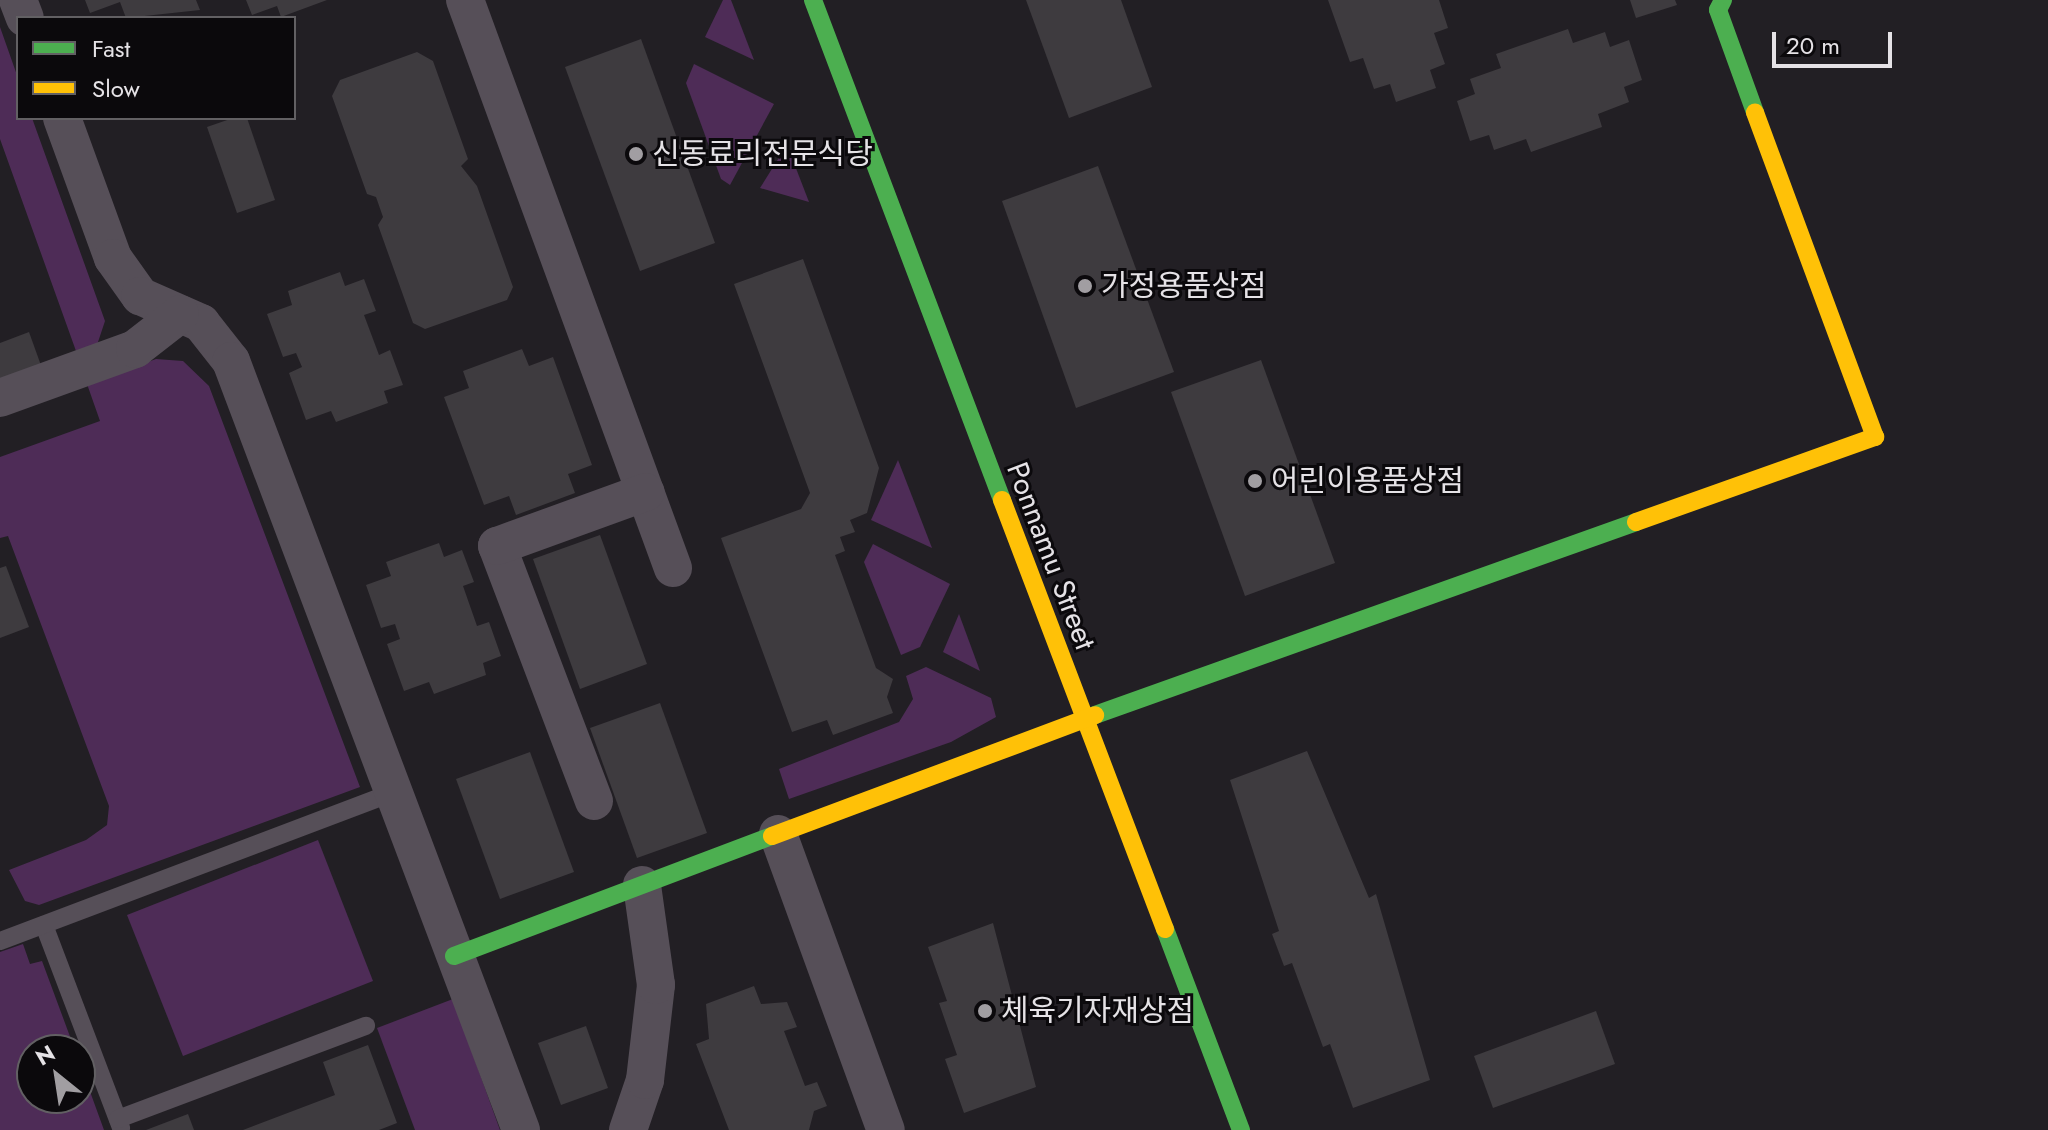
<!DOCTYPE html>
<meta charset="utf-8">
<style>
body{margin:0}
#map{position:relative;width:2048px;height:1130px;overflow:hidden;background:#221f24;font-family:Jost,"Noto Sans KR",sans-serif}
div>[style]{position:absolute}
[style*='--x']{left:calc(var(--x)*1px);top:calc(var(--y)*1px);width:calc(var(--w)*1px);rotate:calc(var(--a)*1deg)}
.green>*{inset:0;background:#4e2c57}
.building>*{inset:0;background:#3e3b3f}
.lane>*{height:18px;margin:-9px;padding:0 9px;transform-origin:9px;border-radius:9px;background:#564f58}
.street>*{height:38px;margin:-19px;padding:0 19px;transform-origin:19px;border-radius:19px;background:#564f58}
.fast>*{height:18px;margin:-9px;padding:0 9px;transform-origin:9px;border-radius:9px;background:#4caf50}
.slow>*{height:18px;margin:-9px;padding:0 9px;transform-origin:9px;border-radius:9px;background:#ffc107}
.dots>*{width:22px;height:22px;translate:-50% -50%;box-sizing:border-box;border:4px solid #0b090c;border-radius:50%}
span{translate:-50% -50%;white-space:nowrap;text-align:center;line-height:1.15;-webkit-text-stroke:6px #0b090c;paint-order:stroke}
.poi-label{font-size:30px;color:#e5e2e6}
.left{translate:0 -50%;text-align:left}
.street-label{font-size:30px;color:#e5e2e6}
.legend{position:absolute;left:16px;top:16px;width:280px;height:104px;box-sizing:border-box;background:#0b090c;border:2px solid #626063;margin:0;padding:10px 14px;list-style:none;font-size:24px;color:#e5e2e6}
.legend li{display:flex;align-items:center;gap:16px;height:40px}
.legend b{width:40px;border:2px solid #626063}
.north{position:absolute;left:16px;top:1034px;width:80px;height:80px;box-sizing:border-box;background:#0b090c;border:2px solid #626063;border-radius:50%;rotate:330deg;font-size:22px;font-weight:700;line-height:32px;text-align:center;color:#e5e2e6}
.north::after{content:'';display:block;margin:auto;width:28px;height:36px;background:#a19ea2;clip-path:polygon(50% 0,100% 100%,50% 72%,0 100%)}
.scale{position:absolute;left:1772px;top:32px;width:120px;height:36px;box-sizing:border-box;border:4px solid #e5e2e6;border-top:0;padding-left:10px;font-size:24px;line-height:28px;white-space:nowrap;color:#e5e2e6;-webkit-text-stroke:6px #0b090c;paint-order:stroke}
</style>
<div id="map">
<div class="green">
<i style="clip-path:polygon(723px 0,731px 0,754px 60px,705px 37px)"></i>
<i style="clip-path:polygon(0 27px,18px 78px,18px 118px,32px 118px,105px 321px,97px 345px,76px 351px,0 139px)"></i>
<i style="clip-path:polygon(694px 64px,774px 104px,730px 185px,721px 179px,686px 83px)"></i>
<i style="clip-path:polygon(787px 145px,809px 202px,760px 188px)"></i>
<i style="clip-path:polygon(156px 359px,183px 361px,209px 386px,360px 787px,39px 905px,25px 901px,9px 870px,86px 840px,107px 825px,109px 806px,8px 536px,0 538px,0 457px,100px 421px,87px 384px)"></i>
<i style="clip-path:polygon(898px 460px,932px 548px,871px 520px)"></i>
<i style="clip-path:polygon(873px 544px,950px 584px,920px 647px,901px 655px,864px 562px)"></i>
<i style="clip-path:polygon(959px 614px,980px 671px,943px 652px)"></i>
<i style="clip-path:polygon(926px 667px,991px 698px,996px 717px,951px 742px,789px 799px,779px 769px,899px 722px,913px 699px,906px 676px)"></i>
<i style="clip-path:polygon(318px 840px,373px 981px,183px 1056px,127px 915px)"></i>
<i style="clip-path:polygon(23px 944px,30px 964px,42px 961px,75px 1050px,32px 1050px,32px 1098px,80px 1098px,80px 1064px,104px 1130px,0 1130px,0 952px)"></i>
<i style="clip-path:polygon(453px 999px,500px 1130px,415px 1130px,377px 1028px)"></i>
</div>
<div class="building">
<i style="clip-path:polygon(85px 0,196px 0,200px 10px,126px 18px,120px 2px,90px 13px)"></i>
<i style="clip-path:polygon(246px 0,327px 0,281px 17px,277px 6px,252px 15px)"></i>
<i style="clip-path:polygon(1026px 0,1121px 0,1152px 87px,1069px 118px)"></i>
<i style="clip-path:polygon(1328px 0,1439px 0,1448px 28px,1434px 33px,1445px 64px,1430px 70px,1436px 88px,1396px 102px,1390px 84px,1374px 89px,1363px 58px,1350px 62px)"></i>
<i style="clip-path:polygon(1630px 0,1675px 0,1677px 5px,1636px 18px)"></i>
<i style="clip-path:polygon(1568px 29px,1573px 43px,1605px 32px,1610px 47px,1629px 40px,1642px 80px,1624px 87px,1629px 102px,1598px 114px,1602px 127px,1531px 152px,1526px 139px,1494px 150px,1489px 135px,1470px 141px,1457px 101px,1475px 94px,1470px 79px,1501px 68px,1496px 54px)"></i>
<i style="clip-path:polygon(641px 39px,715px 243px,640px 271px,565px 67px)"></i>
<i style="clip-path:polygon(417px 52px,433px 61px,468px 159px,461px 166px,477px 186px,513px 287px,507px 300px,425px 329px,413px 323px,378px 225px,383px 217px,376px 197px,367px 194px,332px 96px,340px 80px)"></i>
<i style="clip-path:polygon(233px 118px,247px 118px,275px 200px,237px 213px,207px 127px)"></i>
<i style="clip-path:polygon(1098px 166px,1174px 372px,1076px 408px,1002px 201px)"></i>
<i style="clip-path:polygon(803px 259px,879px 468px,867px 513px,850px 520px,855px 532px,840px 537px,845px 551px,835px 555px,876px 668px,893px 679px,887px 697px,893px 713px,833px 735px,827px 720px,792px 732px,721px 538px,801px 509px,810px 493px,734px 284px)"></i>
<i style="clip-path:polygon(340px 272px,345px 286px,364px 279px,376px 311px,364px 315px,379px 355px,390px 350px,403px 385px,384px 391px,388px 403px,336px 422px,331px 411px,306px 420px,289px 373px,302px 367px,296px 353px,283px 357px,267px 314px,292px 305px,288px 291px)"></i>
<i style="clip-path:polygon(29px 332px,43px 371px,0 387px,0 343px)"></i>
<i style="clip-path:polygon(522px 349px,529px 366px,553px 357px,592px 465px,568px 474px,575px 493px,516px 515px,509px 496px,484px 505px,444px 397px,469px 388px,463px 371px)"></i>
<i style="clip-path:polygon(1261px 360px,1335px 563px,1245px 596px,1171px 392px)"></i>
<i style="clip-path:polygon(600px 535px,647px 664px,580px 689px,533px 559px)"></i>
<i style="clip-path:polygon(439px 543px,444px 557px,462px 550px,474px 582px,463px 586px,477px 626px,489px 622px,501px 656px,483px 663px,486px 675px,434px 694px,429px 682px,404px 691px,387px 644px,400px 639px,395px 624px,381px 628px,366px 585px,391px 576px,386px 562px)"></i>
<i style="clip-path:polygon(6px 566px,29px 627px,0 638px,0 568px)"></i>
<i style="clip-path:polygon(660px 703px,707px 833px,637px 858px,590px 728px)"></i>
<i style="clip-path:polygon(1307px 751px,1369px 898px,1376px 894px,1430px 1080px,1353px 1108px,1330px 1044px,1323px 1047px,1292px 963px,1284px 966px,1272px 934px,1279px 931px,1230px 780px)"></i>
<i style="clip-path:polygon(530px 752px,574px 872px,500px 899px,456px 779px)"></i>
<i style="clip-path:polygon(993px 923px,1036px 1087px,964px 1113px,945px 1059px,957px 1055px,939px 1003px,947px 1001px,928px 947px)"></i>
<i style="clip-path:polygon(754px 986px,761px 1004px,787px 1002px,797px 1027px,784px 1031px,805px 1086px,817px 1082px,827px 1106px,814px 1111px,809px 1130px,729px 1130px,696px 1044px,709px 1039px,706px 1004px)"></i>
<i style="clip-path:polygon(1596px 1011px,1615px 1064px,1493px 1108px,1474px 1056px)"></i>
<i style="clip-path:polygon(586px 1026px,608px 1088px,561px 1105px,538px 1043px)"></i>
<i style="clip-path:polygon(368px 1045px,397px 1123px,379px 1130px,243px 1130px,335px 1095px,323px 1062px)"></i>
<i style="clip-path:polygon(188px 1114px,194px 1130px,146px 1130px)"></i>
</div>
<div class="lane">
<i style="--x:44;--y:925;--w:217;--a:69.2"></i>
<i style="--x:0;--y:941;--w:418;--a:-20.7"></i>
<i style="--x:118;--y:1119;--w:265;--a:-20.6"></i>
</div>
<div class="street">
<i style="--x:18;--y:0;--w:19;--a:69"></i>
<i style="--x:465;--y:0;--w:605;--a:69.89"></i>
<i style="--x:62;--y:118;--w:149;--a:70"></i>
<i style="--x:113;--y:258;--w:47;--a:54.6"></i>
<i style="--x:140;--y:296;--w:67;--a:23.9"></i>
<i style="--x:201;--y:323;--w:48;--a:51.7"></i>
<i style="--x:231;--y:361;--w:822;--a:69.34"></i>
<i style="--x:0;--y:398;--w:144;--a:-19.9"></i>
<i style="--x:135;--y:349;--w:57;--a:-37.9"></i>
<i style="--x:594;--y:801;--w:273;--a:-110.8"></i>
<i style="--x:497;--y:546;--w:158;--a:-19.9"></i>
<i style="--x:778;--y:834;--w:315;--a:70"></i>
<i style="--x:628;--y:1130;--w:53;--a:-71.2"></i>
<i style="--x:645;--y:1080;--w:96;--a:-83.4"></i>
<i style="--x:656;--y:985;--w:101;--a:-98"></i>
</div>
<div class="fast">
<i style="--x:813;--y:0;--w:535;--a:69.29"></i>
<i style="--x:1723;--y:0;--w:11;--a:117"></i>
<i style="--x:1718;--y:10;--w:109;--a:70.1"></i>
<i style="--x:1095;--y:715;--w:574;--a:-19.63"></i>
<i style="--x:1165;--y:929;--w:215;--a:69.3"></i>
<i style="--x:454;--y:956;--w:340;--a:-20.7"></i>
</div>
<div class="slow">
<i style="--x:1002;--y:500;--w:459;--a:69.2"></i>
<i style="--x:1636;--y:522;--w:254;--a:-19.6"></i>
<i style="--x:1875;--y:437;--w:346;--a:-110.3"></i>
<i style="--x:772;--y:836;--w:345;--a:-20.5"></i>
</div>
<div class="dots">
<i style="left:636px;top:154px;background:#a19ea2"></i>
<i style="left:1085px;top:286px;background:#a19ea2"></i>
<i style="left:1255px;top:481px;background:#a19ea2"></i>
<i style="left:985px;top:1011px;background:#a19ea2"></i>
</div>
<div class="poi-label">
<span class="left" style="left:652px;top:154px">신동료리전문식당</span>
<span class="left" style="left:1101px;top:286px">가정용품상점</span>
<span class="left" style="left:1271px;top:481px">어린이용품상점</span>
<span class="left" style="left:1001px;top:1011px">체육기자재상점</span>
</div>
<div class="street-label">
<span style="left:1051px;top:556px;rotate:69deg">Ponnamu Street</span>
</div>
<ul class="legend">
<li><b style="height:10px;background:#4caf50"></b>Fast</li>
<li><b style="height:10px;background:#ffc107"></b>Slow</li>
</ul>
<div class="north">N</div>
<div class="scale">20 m</div>
</div>
